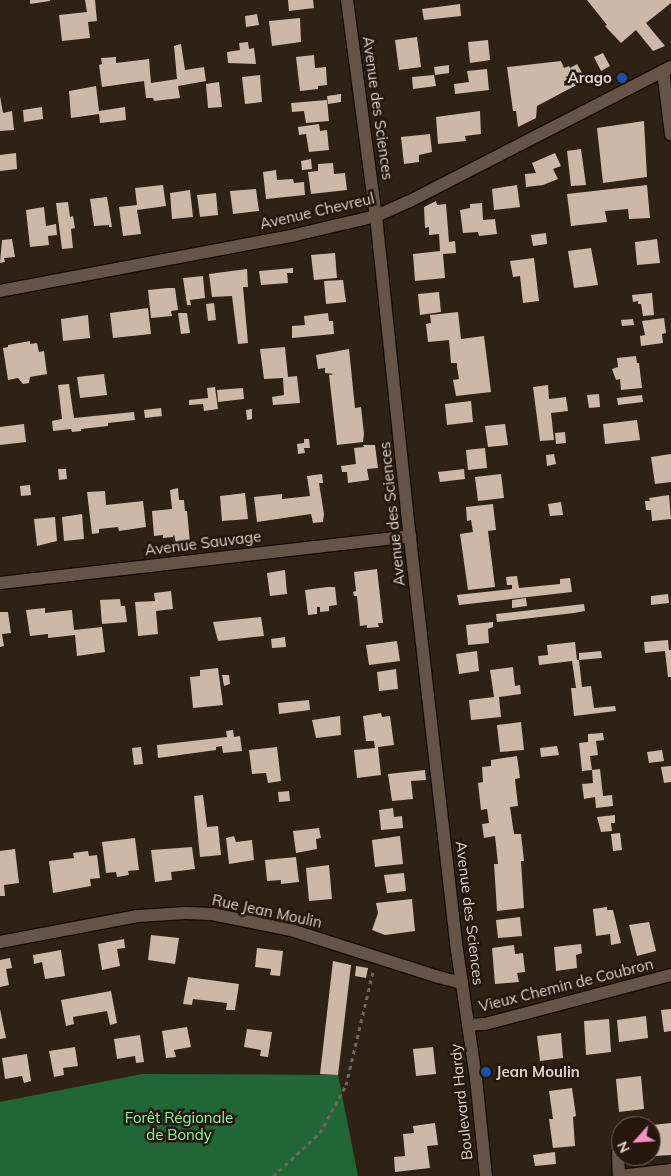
<!DOCTYPE html>
<meta charset="utf-8">
<style>
body{margin:0}
#map{position:relative;width:671px;height:1176px;overflow:hidden;background:#2f2114;font-family:Mulish,sans-serif}
div>[style]{position:absolute}
[style*='--x']{left:calc(var(--x)*1px);top:calc(var(--y)*1px);width:calc(var(--w)*1px);rotate:calc(var(--a)*1deg)}
.forest>*{inset:0;background:#216636}
.building>*{inset:0;background:#ccb8a9}
.path>*{height:3px;margin-top:-1.5px;transform-origin:0;background:repeating-linear-gradient(90deg,#72655a 0 4px,transparent 0 8px)}
.roads{filter:drop-shadow(1px 0 #170a02) drop-shadow(-1px 0 #170a02) drop-shadow(0 1px #170a02) drop-shadow(0 -1px #170a02)}
.minor>*{height:12px;margin:-6px;padding:0 6px;transform-origin:6px;border-radius:6px;background:#665547}
.dots>*{width:14px;height:14px;translate:-50% -50%;box-sizing:border-box;border:2px solid #25170b;border-radius:50%}
span{translate:-50% -50%;white-space:nowrap;text-align:center;line-height:1.15;-webkit-text-stroke:5px #25170b;paint-order:stroke}
.poi-label{font-size:15px;color:#ded4cc;font-weight:700}
.right{translate:-100% -50%;text-align:right}
.left{translate:0 -50%;text-align:left}
.street-label{font-size:15px;color:#ded4cc}
.park-label{font-size:15px;color:#84f6a1}
.north{position:absolute;left:611px;top:1116px;width:50px;height:50px;box-sizing:border-box;background:#25170b;border:1px solid #6f6358;border-radius:50%;rotate:244deg;font-size:14px;font-weight:700;line-height:20px;text-align:center;color:#ded4cc}
.north::after{content:'';display:block;margin:auto;width:18px;height:22px;background:#fa8fc8;clip-path:polygon(50% 0,100% 100%,50% 72%,0 100%)}
</style>
<div id="map">
<div class="forest">
<i style="clip-path:polygon(142px 1074px,338px 1075px,358px 1176px,0 1176px,0 1102px)"></i>
</div>
<div class="building">
<i style="clip-path:polygon(30px 0,50px 0,50px 1px,30px 4px)"></i>
<i style="clip-path:polygon(85px 0,95px 0,97px 21px,88px 22px,90px 38px,62px 41px,59px 15px,87px 12px)"></i>
<i style="clip-path:polygon(288px 0,313px 0,314px 8px,289px 11px)"></i>
<i style="clip-path:polygon(587px 0,671px 0,671px 3px,646px 23px,665px 46px,653px 51px,636px 30px,621px 43px,605px 26px,607px 25px)"></i>
<i style="clip-path:polygon(460px 4px,461px 16px,424px 20px,422px 9px)"></i>
<i style="clip-path:polygon(257px 14px,259px 25px,246px 27px,245px 16px)"></i>
<i style="clip-path:polygon(300px 18px,301px 42px,272px 46px,269px 21px)"></i>
<i style="clip-path:polygon(417px 37px,421px 67px,399px 70px,395px 40px)"></i>
<i style="clip-path:polygon(488px 40px,490px 60px,470px 63px,468px 42px)"></i>
<i style="clip-path:polygon(248px 42px,249px 49px,254px 48px,256px 64px,228px 63px,227px 52px,240px 50px,239px 43px)"></i>
<i style="clip-path:polygon(181px 44px,185px 70px,204px 67px,206px 81px,178px 86px,180px 98px,154px 101px,153px 98px,146px 98px,144px 81px,102px 87px,99px 65px,102px 64px,101px 58px,116px 57px,116px 63px,149px 59px,151px 83px,177px 79px,174px 46px)"></i>
<i style="clip-path:polygon(603px 53px,610px 66px,601px 71px,594px 57px)"></i>
<i style="clip-path:polygon(314px 55px,315px 68px,326px 67px,327px 85px,318px 86px,318px 89px,300px 91px,296px 57px)"></i>
<i style="clip-path:polygon(561px 61px,564px 68px,569px 66px,570px 68px,577px 64px,586px 80px,537px 106px,536px 118px,518px 127px,516px 111px,513px 111px,507px 67px)"></i>
<i style="clip-path:polygon(449px 65px,449px 73px,435px 75px,434px 67px)"></i>
<i style="clip-path:polygon(487px 69px,489px 90px,455px 94px,454px 84px,469px 82px,467px 71px)"></i>
<i style="clip-path:polygon(260px 75px,262px 102px,245px 104px,242px 77px)"></i>
<i style="clip-path:polygon(434px 75px,436px 86px,413px 89px,412px 77px)"></i>
<i style="clip-path:polygon(219px 82px,222px 107px,208px 108px,206px 84px)"></i>
<i style="clip-path:polygon(96px 86px,99px 111px,125px 107px,126px 120px,100px 123px,99px 114px,71px 118px,69px 91px)"></i>
<i style="clip-path:polygon(341px 94px,341px 102px,328px 104px,327px 96px)"></i>
<i style="clip-path:polygon(0 96px,3px 113px,12px 111px,14px 130px,0 131px)"></i>
<i style="clip-path:polygon(327px 100px,329px 121px,306px 123px,304px 111px,292px 112px,291px 103px)"></i>
<i style="clip-path:polygon(42px 107px,43px 119px,24px 122px,23px 110px)"></i>
<i style="clip-path:polygon(480px 111px,481px 134px,465px 136px,466px 141px,438px 144px,436px 117px)"></i>
<i style="clip-path:polygon(644px 121px,647px 177px,603px 183px,597px 128px)"></i>
<i style="clip-path:polygon(319px 124px,320px 131px,327px 130px,329px 150px,309px 152px,306px 134px,299px 135px,298px 127px)"></i>
<i style="clip-path:polygon(430px 134px,432px 152px,419px 155px,419px 162px,404px 164px,401px 137px)"></i>
<i style="clip-path:polygon(581px 149px,586px 185px,571px 186px,567px 151px)"></i>
<i style="clip-path:polygon(16px 153px,17px 169px,0 171px,0 155px)"></i>
<i style="clip-path:polygon(555px 153px,561px 166px,553px 169px,558px 179px,543px 185px,526px 187px,525px 174px,536px 173px,532px 163px)"></i>
<i style="clip-path:polygon(311px 159px,312px 169px,302px 170px,301px 161px)"></i>
<i style="clip-path:polygon(333px 163px,334px 174px,345px 173px,347px 190px,311px 194px,308px 172px,318px 171px,318px 164px)"></i>
<i style="clip-path:polygon(276px 170px,277px 180px,293px 179px,294px 183px,304px 182px,305px 195px,266px 199px,263px 172px)"></i>
<i style="clip-path:polygon(163px 185px,166px 206px,137px 210px,141px 234px,123px 236px,119px 207px,137px 205px,135px 188px)"></i>
<i style="clip-path:polygon(517px 185px,520px 207px,494px 210px,492px 189px)"></i>
<i style="clip-path:polygon(647px 185px,650px 218px,629px 219px,628px 209px,605px 211px,607px 222px,571px 226px,567px 194px)"></i>
<i style="clip-path:polygon(256px 189px,259px 211px,233px 214px,230px 191px)"></i>
<i style="clip-path:polygon(190px 190px,193px 217px,172px 219px,170px 193px)"></i>
<i style="clip-path:polygon(216px 193px,218px 215px,200px 217px,197px 195px)"></i>
<i style="clip-path:polygon(107px 197px,112px 227px,109px 227px,109px 225px,94px 226px,90px 199px)"></i>
<i style="clip-path:polygon(436px 201px,437px 205px,446px 204px,449px 242px,455px 241px,456px 253px,443px 254px,445px 278px,415px 281px,413px 254px,440px 251px,439px 234px,429px 235px,429px 227px,425px 228px,424px 207px)"></i>
<i style="clip-path:polygon(68px 202px,70px 217px,73px 216px,75px 228px,71px 229px,73px 248px,62px 249px,56px 203px)"></i>
<i style="clip-path:polygon(482px 203px,483px 220px,495px 219px,497px 234px,479px 236px,478px 232px,463px 233px,460px 210px,470px 208px,470px 204px)"></i>
<i style="clip-path:polygon(44px 207px,46px 226px,56px 224px,57px 235px,48px 236px,49px 245px,30px 247px,26px 210px)"></i>
<i style="clip-path:polygon(546px 233px,547px 244px,533px 246px,531px 235px)"></i>
<i style="clip-path:polygon(12px 239px,15px 257px,4px 258px,5px 262px,0 263px,2px 240px)"></i>
<i style="clip-path:polygon(657px 239px,660px 263px,637px 265px,635px 242px)"></i>
<i style="clip-path:polygon(591px 248px,598px 285px,574px 288px,568px 251px)"></i>
<i style="clip-path:polygon(335px 253px,337px 278px,314px 280px,311px 255px)"></i>
<i style="clip-path:polygon(534px 258px,539px 301px,523px 303px,520px 276px,513px 277px,510px 261px)"></i>
<i style="clip-path:polygon(293px 268px,293px 273px,287px 273px,288px 283px,261px 285px,259px 271px)"></i>
<i style="clip-path:polygon(247px 269px,248px 287px,243px 287px,248px 343px,238px 344px,232px 296px,212px 297px,209px 274px)"></i>
<i style="clip-path:polygon(203px 276px,205px 298px,190px 300px,191px 305px,187px 305px,183px 278px)"></i>
<i style="clip-path:polygon(343px 280px,346px 302px,326px 304px,324px 281px)"></i>
<i style="clip-path:polygon(168px 288px,175px 288px,178px 310px,171px 311px,172px 316px,151px 318px,148px 290px)"></i>
<i style="clip-path:polygon(439px 292px,441px 312px,420px 315px,418px 294px)"></i>
<i style="clip-path:polygon(652px 293px,654px 315px,643px 316px,641px 304px,638px 304px,638px 301px,633px 302px,632px 295px)"></i>
<i style="clip-path:polygon(214px 303px,216px 320px,208px 321px,206px 304px)"></i>
<i style="clip-path:polygon(148px 308px,151px 334px,113px 338px,110px 313px)"></i>
<i style="clip-path:polygon(458px 312px,461px 339px,484px 336px,491px 392px,456px 396px,453px 380px,459px 379px,457px 367px,457px 363px,451px 363px,449px 340px,428px 342px,426px 324px,431px 323px,430px 315px)"></i>
<i style="clip-path:polygon(178px 313px,187px 313px,190px 333px,181px 334px)"></i>
<i style="clip-path:polygon(328px 313px,329px 321px,333px 321px,334px 334px,292px 338px,292px 326px,305px 325px,304px 316px)"></i>
<i style="clip-path:polygon(88px 315px,90px 338px,63px 341px,61px 319px)"></i>
<i style="clip-path:polygon(664px 318px,666px 333px,662px 334px,663px 343px,641px 346px,640px 336px,645px 335px,642px 321px)"></i>
<i style="clip-path:polygon(633px 319px,634px 325px,622px 326px,621px 320px)"></i>
<i style="clip-path:polygon(30px 341px,30px 344px,37px 343px,39px 352px,44px 351px,47px 374px,30px 377px,29px 383px,23px 384px,18px 378px,8px 380px,3px 348px,8px 347px,8px 345px)"></i>
<i style="clip-path:polygon(285px 347px,288px 377px,297px 376px,300px 403px,273px 405px,272px 397px,284px 395px,283px 378px,264px 379px,260px 349px)"></i>
<i style="clip-path:polygon(349px 349px,355px 408px,361px 407px,364px 434px,363px 442px,337px 445px,329px 375px,334px 374px,325px 373px,325px 368px,318px 369px,316px 355px)"></i>
<i style="clip-path:polygon(636px 356px,637px 363px,639px 363px,642px 388px,621px 390px,620px 379px,616px 380px,612px 369px,618px 367px,617px 358px)"></i>
<i style="clip-path:polygon(104px 374px,107px 395px,80px 398px,77px 377px)"></i>
<i style="clip-path:polygon(69px 384px,74px 418px,134px 412px,135px 420px,108px 423px,108px 426px,81px 429px,81px 431px,72px 432px,71px 429px,53px 431px,52px 421px,62px 419px,58px 385px)"></i>
<i style="clip-path:polygon(548px 385px,549px 399px,566px 397px,568px 411px,551px 413px,554px 440px,540px 441px,533px 387px)"></i>
<i style="clip-path:polygon(215px 387px,218px 409px,204px 411px,203px 404px,189px 405px,189px 400px,208px 398px,207px 388px)"></i>
<i style="clip-path:polygon(243px 388px,244px 399px,218px 402px,217px 390px)"></i>
<i style="clip-path:polygon(599px 394px,600px 407px,589px 408px,587px 395px)"></i>
<i style="clip-path:polygon(642px 395px,643px 402px,618px 405px,617px 398px)"></i>
<i style="clip-path:polygon(471px 401px,473px 422px,447px 425px,445px 404px)"></i>
<i style="clip-path:polygon(161px 408px,162px 416px,145px 418px,144px 410px)"></i>
<i style="clip-path:polygon(252px 409px,252px 419px,247px 420px,246px 410px)"></i>
<i style="clip-path:polygon(637px 420px,640px 440px,605px 444px,603px 424px)"></i>
<i style="clip-path:polygon(24px 424px,26px 442px,0 445px,0 427px)"></i>
<i style="clip-path:polygon(505px 424px,508px 445px,488px 447px,485px 426px)"></i>
<i style="clip-path:polygon(565px 432px,566px 443px,556px 444px,555px 433px)"></i>
<i style="clip-path:polygon(304px 439px,309px 439px,310px 448px,304px 448px,305px 453px,298px 454px,297px 444px,304px 443px)"></i>
<i style="clip-path:polygon(363px 445px,375px 445px,378px 468px,367px 469px,369px 480px,348px 483px,347px 472px,342px 472px,341px 466px,356px 464px,354px 448px,364px 447px)"></i>
<i style="clip-path:polygon(485px 448px,487px 468px,468px 470px,466px 450px)"></i>
<i style="clip-path:polygon(554px 454px,556px 464px,547px 466px,546px 455px)"></i>
<i style="clip-path:polygon(671px 454px,671px 482px,655px 484px,651px 457px)"></i>
<i style="clip-path:polygon(58px 469px,66px 469px,67px 479px,59px 480px)"></i>
<i style="clip-path:polygon(464px 469px,465px 479px,440px 482px,438px 472px)"></i>
<i style="clip-path:polygon(322px 474px,323px 483px,319px 483px,324px 514px,323px 522px,313px 523px,311px 514px,257px 522px,254px 497px,282px 494px,282px 499px,310px 496px,307px 476px)"></i>
<i style="clip-path:polygon(501px 474px,504px 498px,478px 501px,475px 477px)"></i>
<i style="clip-path:polygon(30px 485px,31px 495px,21px 496px,20px 486px)"></i>
<i style="clip-path:polygon(178px 488px,179px 500px,184px 500px,185px 511px,187px 511px,190px 543px,176px 544px,174px 534px,173px 537px,163px 538px,163px 535px,154px 536px,152px 511px,172px 509px,170px 490px)"></i>
<i style="clip-path:polygon(105px 491px,106px 505px,143px 501px,146px 527px,119px 531px,118px 527px,99px 529px,99px 533px,92px 534px,87px 492px)"></i>
<i style="clip-path:polygon(245px 493px,248px 519px,222px 521px,220px 496px)"></i>
<i style="clip-path:polygon(669px 495px,671px 519px,652px 521px,651px 510px,646px 510px,645px 501px,650px 501px,649px 498px)"></i>
<i style="clip-path:polygon(561px 502px,563px 515px,550px 516px,548px 504px)"></i>
<i style="clip-path:polygon(493px 504px,496px 530px,488px 531px,495px 587px,468px 590px,460px 534px,473px 532px,471px 520px,467px 521px,466px 507px)"></i>
<i style="clip-path:polygon(82px 514px,84px 539px,64px 541px,62px 517px)"></i>
<i style="clip-path:polygon(55px 517px,57px 541px,37px 546px,34px 519px)"></i>
<i style="clip-path:polygon(377px 569px,383px 623px,378px 623px,379px 627px,367px 628px,367px 625px,360px 626px,357px 596px,354px 596px,353px 592px,356px 591px,354px 572px)"></i>
<i style="clip-path:polygon(285px 570px,287px 594px,270px 596px,267px 573px)"></i>
<i style="clip-path:polygon(517px 576px,519px 588px,560px 584px,560px 579px,570px 578px,572px 592px,459px 605px,457px 595px,512px 589px,512px 585px,507px 585px,506px 577px)"></i>
<i style="clip-path:polygon(327px 587px,335px 587px,337px 605px,329px 606px,329px 611px,320px 612px,320px 607px,317px 607px,317px 614px,308px 615px,305px 590px)"></i>
<i style="clip-path:polygon(171px 591px,173px 609px,156px 611px,158px 634px,138px 636px,135px 602px,155px 601px,154px 593px)"></i>
<i style="clip-path:polygon(668px 594px,669px 603px,651px 605px,651px 596px)"></i>
<i style="clip-path:polygon(526px 598px,527px 606px,512px 608px,512px 600px)"></i>
<i style="clip-path:polygon(120px 599px,121px 606px,125px 606px,127px 622px,102px 624px,100px 600px)"></i>
<i style="clip-path:polygon(584px 604px,585px 611px,574px 613px,497px 622px,496px 614px)"></i>
<i style="clip-path:polygon(45px 608px,45px 613px,72px 610px,74px 630px,102px 627px,105px 652px,77px 656px,75px 635px,48px 638px,48px 634px,30px 636px,26px 610px)"></i>
<i style="clip-path:polygon(0 612px,8px 612px,11px 633px,2px 634px,4px 646px,0 647px)"></i>
<i style="clip-path:polygon(261px 617px,264px 636px,218px 641px,213px 622px)"></i>
<i style="clip-path:polygon(493px 622px,493px 627px,488px 629px,489px 643px,468px 645px,466px 625px)"></i>
<i style="clip-path:polygon(285px 637px,286px 647px,272px 648px,271px 639px)"></i>
<i style="clip-path:polygon(668px 640px,669px 650px,671px 650px,671px 677px,668px 677px,665px 651px,645px 653px,644px 642px)"></i>
<i style="clip-path:polygon(397px 641px,400px 661px,369px 665px,366px 645px)"></i>
<i style="clip-path:polygon(575px 642px,577px 660px,579px 660px,579px 653px,601px 651px,602px 658px,579px 660px,582px 687px,591px 686px,594px 708px,615px 706px,616px 711px,574px 716px,571px 688px,576px 688px,572px 661px,539px 665px,538px 656px,548px 655px,547px 645px)"></i>
<i style="clip-path:polygon(477px 651px,479px 671px,459px 674px,456px 654px)"></i>
<i style="clip-path:polygon(513px 667px,515px 686px,520px 685px,521px 694px,499px 697px,501px 717px,471px 720px,469px 700px,494px 697px,490px 670px)"></i>
<i style="clip-path:polygon(218px 668px,223px 705px,193px 708px,190px 677px,200px 676px,200px 670px)"></i>
<i style="clip-path:polygon(396px 669px,398px 689px,379px 691px,377px 672px)"></i>
<i style="clip-path:polygon(222px 675px,229px 675px,230px 684px,224px 686px)"></i>
<i style="clip-path:polygon(309px 700px,310px 710px,279px 714px,278px 703px)"></i>
<i style="clip-path:polygon(381px 713px,382px 717px,390px 716px,394px 745px,378px 747px,381px 775px,357px 778px,354px 750px,375px 748px,374px 741px,366px 741px,363px 716px)"></i>
<i style="clip-path:polygon(340px 716px,341px 735px,316px 738px,312px 720px)"></i>
<i style="clip-path:polygon(521px 722px,524px 750px,500px 752px,497px 725px)"></i>
<i style="clip-path:polygon(233px 730px,234px 737px,240px 736px,242px 751px,223px 753px,222px 746px,216px 747px,216px 750px,158px 758px,157px 745px,227px 737px,226px 731px)"></i>
<i style="clip-path:polygon(603px 733px,604px 740px,596px 741px,598px 755px,590px 756px,592px 770px,582px 771px,579px 743px,588px 742px,588px 734px)"></i>
<i style="clip-path:polygon(557px 746px,559px 755px,541px 757px,540px 748px)"></i>
<i style="clip-path:polygon(141px 747px,143px 764px,134px 765px,132px 748px)"></i>
<i style="clip-path:polygon(277px 747px,281px 781px,268px 783px,266px 773px,252px 774px,249px 750px)"></i>
<i style="clip-path:polygon(662px 750px,664px 761px,649px 763px,647px 752px)"></i>
<i style="clip-path:polygon(517px 756px,520px 778px,515px 779px,518px 806px,510px 807px,514px 834px,521px 834px,524px 861px,521px 861px,524px 908px,497px 911px,494px 864px,498px 864px,495px 836px,484px 838px,482px 824px,489px 823px,487px 809px,481px 810px,478px 783px,483px 782px,482px 767px,491px 766px,491px 760px)"></i>
<i style="clip-path:polygon(671px 766px,671px 782px,664px 783px,661px 767px)"></i>
<i style="clip-path:polygon(600px 769px,603px 796px,612px 795px,613px 806px,596px 808px,595px 797px,584px 799px,582px 784px,593px 783px,592px 770px)"></i>
<i style="clip-path:polygon(425px 770px,426px 780px,411px 781px,413px 799px,392px 801px,388px 774px)"></i>
<i style="clip-path:polygon(289px 791px,290px 801px,279px 802px,278px 792px)"></i>
<i style="clip-path:polygon(203px 795px,207px 827px,218px 826px,221px 855px,200px 857px,194px 796px)"></i>
<i style="clip-path:polygon(393px 808px,394px 817px,402px 816px,403px 828px,381px 830px,379px 810px)"></i>
<i style="clip-path:polygon(615px 815px,615px 823px,611px 823px,612px 831px,601px 832px,597px 817px)"></i>
<i style="clip-path:polygon(319px 828px,321px 838px,316px 839px,317px 849px,296px 853px,293px 831px)"></i>
<i style="clip-path:polygon(620px 833px,622px 850px,613px 851px,611px 834px)"></i>
<i style="clip-path:polygon(234px 836px,236px 842px,252px 840px,254px 860px,229px 864px,226px 838px)"></i>
<i style="clip-path:polygon(400px 836px,403px 864px,375px 867px,372px 840px)"></i>
<i style="clip-path:polygon(135px 838px,139px 870px,128px 871px,129px 875px,117px 877px,116px 872px,106px 873px,102px 842px)"></i>
<i style="clip-path:polygon(192px 847px,195px 869px,171px 872px,172px 880px,155px 882px,151px 850px)"></i>
<i style="clip-path:polygon(15px 849px,19px 883px,4px 885px,5px 896px,0 896px,0 851px)"></i>
<i style="clip-path:polygon(88px 851px,89px 856px,97px 855px,100px 878px,90px 879px,91px 886px,53px 893px,49px 861px,74px 858px,73px 853px)"></i>
<i style="clip-path:polygon(296px 857px,299px 882px,281px 884px,281px 880px,267px 881px,265px 860px)"></i>
<i style="clip-path:polygon(329px 865px,332px 899px,309px 901px,306px 868px)"></i>
<i style="clip-path:polygon(404px 873px,406px 891px,387px 893px,384px 875px)"></i>
<i style="clip-path:polygon(412px 899px,415px 931px,385px 935px,372px 930px,378px 913px,376px 903px)"></i>
<i style="clip-path:polygon(607px 907px,607px 910px,613px 910px,621px 943px,611px 945px,610px 934px,596px 936px,593px 909px)"></i>
<i style="clip-path:polygon(520px 917px,522px 936px,498px 938px,496px 920px)"></i>
<i style="clip-path:polygon(649px 922px,656px 951px,637px 956px,629px 925px)"></i>
<i style="clip-path:polygon(151px 935px,179px 938px,175px 964px,148px 960px)"></i>
<i style="clip-path:polygon(124px 939px,125px 948px,117px 949px,120px 966px,102px 970px,98px 944px)"></i>
<i style="clip-path:polygon(581px 944px,582px 953px,576px 955px,577px 968px,556px 971px,554px 947px)"></i>
<i style="clip-path:polygon(514px 945px,515px 954px,523px 953px,525px 972px,517px 973px,519px 982px,495px 984px,492px 948px)"></i>
<i style="clip-path:polygon(257px 948px,283px 951px,280px 976px,270px 975px,271px 969px,255px 967px)"></i>
<i style="clip-path:polygon(61px 950px,65px 976px,45px 979px,42px 962px,34px 964px,33px 955px)"></i>
<i style="clip-path:polygon(10px 958px,12px 968px,6px 969px,9px 985px,0 987px,0 960px)"></i>
<i style="clip-path:polygon(333px 961px,351px 965px,338px 1075px,320px 1074px)"></i>
<i style="clip-path:polygon(356px 966px,368px 968px,366px 978px,355px 976px)"></i>
<i style="clip-path:polygon(188px 977px,239px 984px,235px 1010px,226px 1010px,227px 1003px,193px 999px,192px 1005px,183px 1004px)"></i>
<i style="clip-path:polygon(111px 991px,117px 1023px,110px 1025px,107px 1011px,73px 1017px,74px 1024px,66px 1026px,61px 1000px)"></i>
<i style="clip-path:polygon(0 1009px,6px 1038px,0 1039px)"></i>
<i style="clip-path:polygon(671px 1009px,671px 1031px,664px 1032px,661px 1010px)"></i>
<i style="clip-path:polygon(646px 1016px,648px 1038px,619px 1042px,617px 1020px)"></i>
<i style="clip-path:polygon(609px 1019px,611px 1052px,586px 1055px,584px 1021px)"></i>
<i style="clip-path:polygon(187px 1027px,191px 1047px,174px 1050px,176px 1057px,166px 1058px,162px 1031px)"></i>
<i style="clip-path:polygon(247px 1029px,272px 1032px,268px 1057px,260px 1056px,261px 1050px,244px 1047px)"></i>
<i style="clip-path:polygon(561px 1033px,563px 1058px,540px 1061px,537px 1036px)"></i>
<i style="clip-path:polygon(140px 1035px,144px 1062px,136px 1063px,135px 1056px,117px 1059px,114px 1039px)"></i>
<i style="clip-path:polygon(75px 1047px,78px 1066px,63px 1068px,64px 1075px,54px 1077px,49px 1051px)"></i>
<i style="clip-path:polygon(433px 1047px,436px 1074px,416px 1076px,413px 1049px)"></i>
<i style="clip-path:polygon(27px 1054px,31px 1081px,24px 1083px,22px 1076px,5px 1079px,2px 1058px)"></i>
<i style="clip-path:polygon(641px 1076px,644px 1109px,619px 1112px,616px 1079px)"></i>
<i style="clip-path:polygon(572px 1088px,576px 1116px,573px 1117px,575px 1146px,553px 1148px,549px 1119px,553px 1119px,549px 1091px)"></i>
<i style="clip-path:polygon(435px 1123px,438px 1145px,427px 1146px,430px 1168px,395px 1172px,394px 1157px,405px 1156px,403px 1134px,414px 1133px,413px 1126px)"></i>
<i style="clip-path:polygon(671px 1123px,671px 1155px,654px 1156px,652px 1125px)"></i>
<i style="clip-path:polygon(555px 1152px,556px 1164px,535px 1166px,533px 1155px)"></i>
</div>
<div class="path">
<i style="--x:273;--y:1176;--w:64;--a:-42.5"></i>
<i style="--x:320;--y:1133;--w:55;--a:-61.6"></i>
<i style="--x:346;--y:1085;--w:116;--a:-76.6"></i>
</div>
<div class="roads">
<div class="minor">
<i style="--x:347;--y:0;--w:218;--a:82.4"></i>
<i style="--x:376;--y:216;--w:298;--a:84"></i>
<i style="--x:407;--y:512;--w:441;--a:83.5"></i>
<i style="--x:457;--y:950;--w:129;--a:81.6"></i>
<i style="--x:476;--y:1078;--w:99;--a:84.2"></i>
<i style="--x:663;--y:71;--w:64;--a:82.8"></i>
<i style="--x:0;--y:291;--w:300;--a:-10.7"></i>
<i style="--x:295;--y:235;--w:83;--a:-13.2"></i>
<i style="--x:376;--y:216;--w:37;--a:-24"></i>
<i style="--x:410;--y:201;--w:293;--a:-27.2"></i>
<i style="--x:0;--y:583;--w:413;--a:-6.5"></i>
<i style="--x:0;--y:942;--w:140;--a:-10.7"></i>
<i style="--x:138;--y:916;--w:48;--a:-3.6"></i>
<i style="--x:186;--y:913;--w:26;--a:2"></i>
<i style="--x:212;--y:914;--w:81;--a:11.4"></i>
<i style="--x:291;--y:930;--w:154;--a:17.7"></i>
<i style="--x:438;--y:977;--w:25;--a:14"></i>
<i style="--x:469;--y:1025;--w:16;--a:-4"></i>
<i style="--x:485;--y:1024;--w:192;--a:-14.8"></i>
<i style="--x:618;--y:1153;--w:23;--a:88"></i>
<i style="--x:620;--y:1176;--w:51;--a:-6.7"></i>
</div>
</div>
<div class="dots">
<i style="left:622px;top:78px;background:#1a4fb4"></i>
<i style="left:486px;top:1072px;background:#1a4fb4"></i>
</div>
<div class="poi-label">
<span class="right" style="left:612px;top:78px">Arago</span>
<span class="left" style="left:496px;top:1072px">Jean Moulin</span>
</div>
<div class="street-label">
<span style="left:378px;top:108px;rotate:82deg">Avenue des Sciences</span>
<span style="left:317px;top:211px;rotate:-13deg">Avenue Chevreul</span>
<span style="left:392px;top:514px;rotate:-96deg">Avenue des Sciences</span>
<span style="left:203px;top:543px;rotate:-7deg">Avenue Sauvage</span>
<span style="left:267px;top:911px;rotate:12deg">Rue Jean Moulin</span>
<span style="left:470px;top:913px;rotate:83deg">Avenue des Sciences</span>
<span style="left:566px;top:985px;rotate:-14deg">Vieux Chemin de Coubron</span>
<span style="left:461px;top:1102px;rotate:-96deg">Boulevard Hardy</span>
</div>
<div class="park-label">
<span style="left:179px;top:1126px">Forêt Régionale<br>de Bondy</span>
</div>
<div class="north">N</div>
</div>
